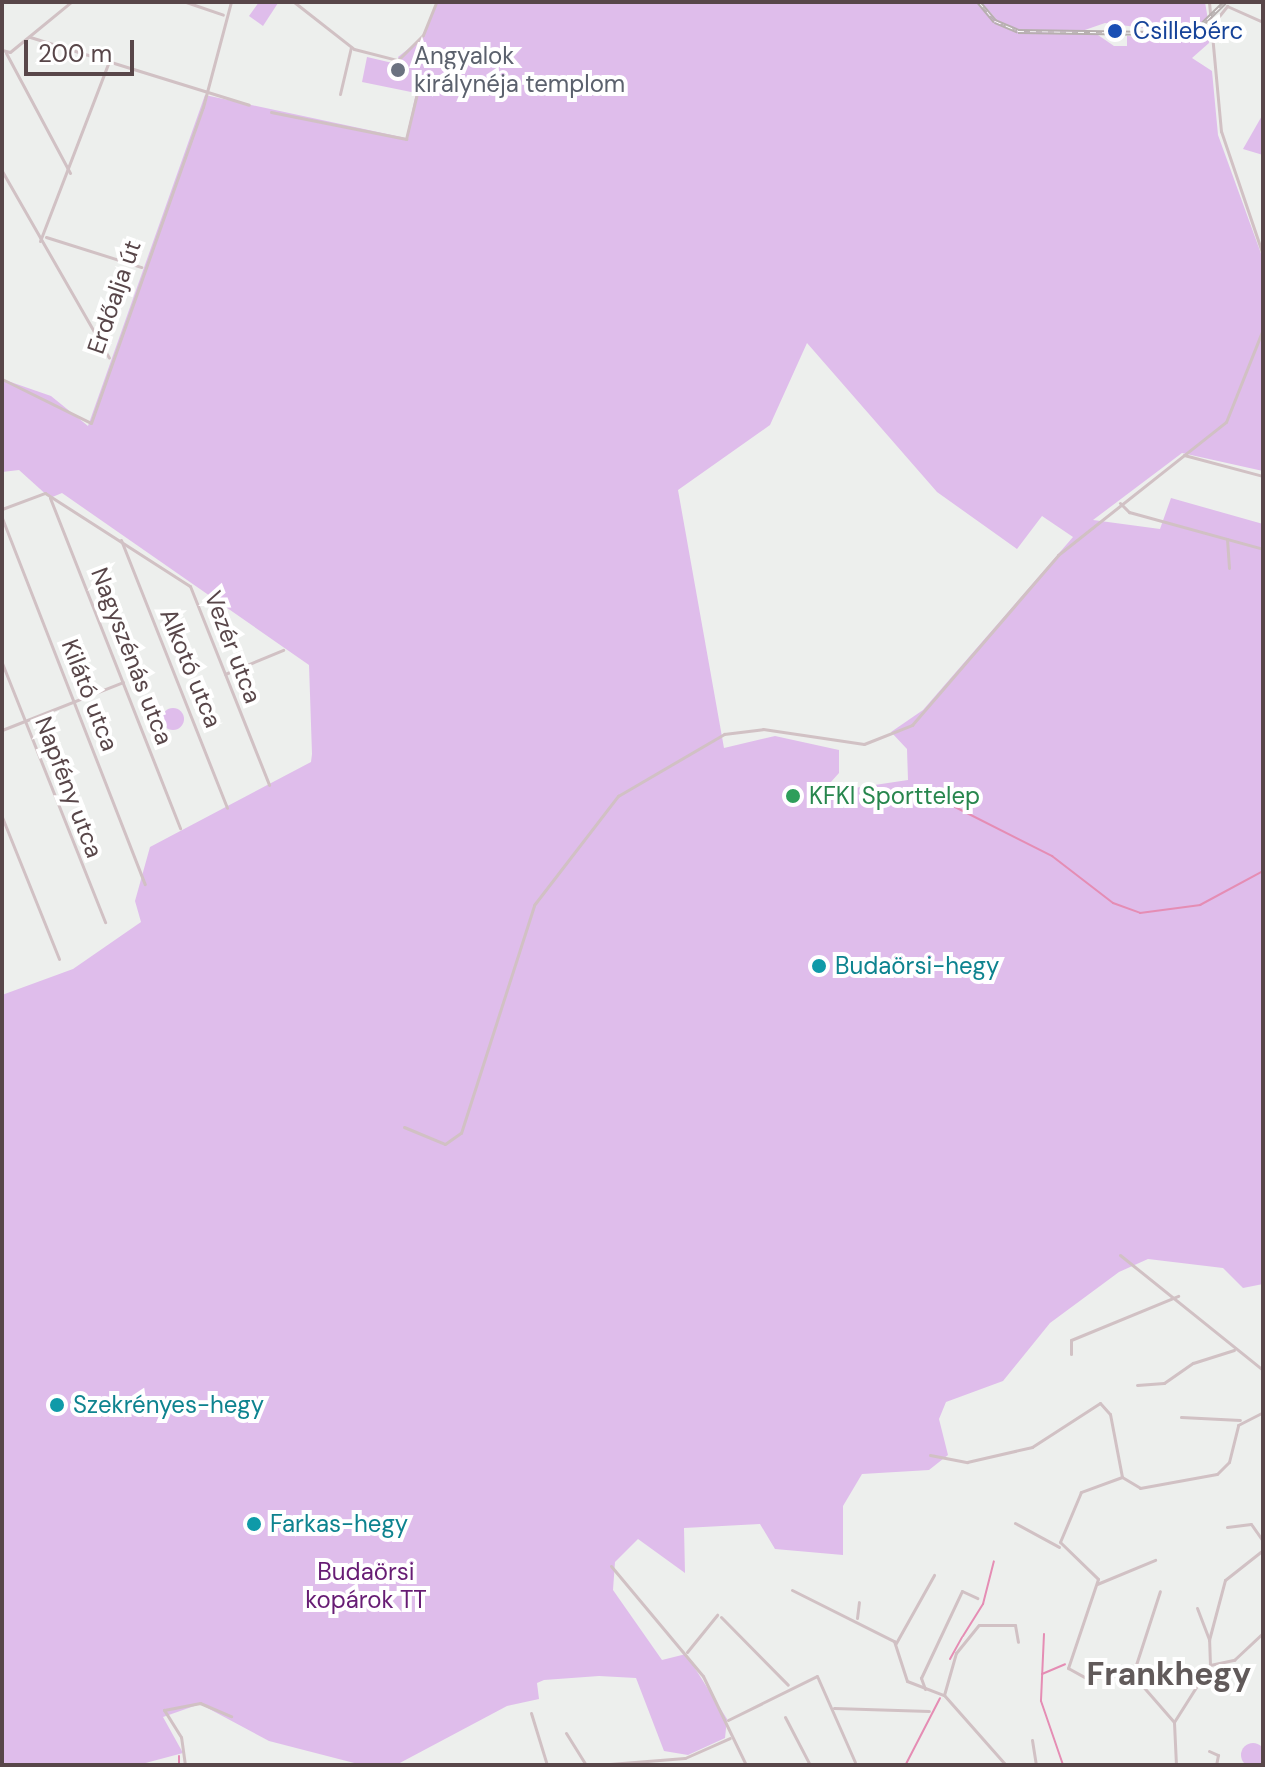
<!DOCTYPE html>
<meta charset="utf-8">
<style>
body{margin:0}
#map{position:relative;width:1265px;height:1767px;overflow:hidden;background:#edefed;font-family:"DM Sans",sans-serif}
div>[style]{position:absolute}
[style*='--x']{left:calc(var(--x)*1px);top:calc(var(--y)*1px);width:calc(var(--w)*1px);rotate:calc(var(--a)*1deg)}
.green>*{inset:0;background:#dfbdeb}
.round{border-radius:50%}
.stream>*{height:2px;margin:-1px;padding:0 1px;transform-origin:1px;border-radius:1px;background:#e58db4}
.street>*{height:3px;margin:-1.5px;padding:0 1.5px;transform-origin:1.5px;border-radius:1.5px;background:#d1c1c4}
.rail>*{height:5px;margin-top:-2.5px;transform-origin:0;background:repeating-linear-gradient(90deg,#fff 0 6px,#b7afaf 0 12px);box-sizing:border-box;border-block:2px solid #b7afaf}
.dots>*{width:22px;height:22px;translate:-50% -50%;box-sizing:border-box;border:4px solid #fff;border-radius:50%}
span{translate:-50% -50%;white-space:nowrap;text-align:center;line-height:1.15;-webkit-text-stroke:8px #fff;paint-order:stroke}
.transit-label{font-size:24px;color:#164399}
.left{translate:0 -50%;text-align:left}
.worship-label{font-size:24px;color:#5b616d}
.street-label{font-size:24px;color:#584649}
.leisure-label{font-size:24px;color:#27864d}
.culture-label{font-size:24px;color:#0d838f}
.park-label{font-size:24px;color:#671d74}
.district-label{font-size:32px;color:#615a5a;font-weight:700}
.frame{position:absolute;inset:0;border:4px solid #584649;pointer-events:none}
.scale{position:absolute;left:24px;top:40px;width:110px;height:36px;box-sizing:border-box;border:4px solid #584649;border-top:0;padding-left:10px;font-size:24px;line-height:28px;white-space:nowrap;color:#584649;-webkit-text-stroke:6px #fff;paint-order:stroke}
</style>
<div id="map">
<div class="green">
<i style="clip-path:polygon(259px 2px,278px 3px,263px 26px,249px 16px)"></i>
<i style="clip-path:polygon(evenodd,437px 2px,976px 2px,1009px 30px,1098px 35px,1114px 46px,1127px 46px,1127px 36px,1180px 39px,1208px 31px,1209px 43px,1192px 58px,1212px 71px,1218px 135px,1263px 259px,1263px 471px,1182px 453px,1093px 520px,1160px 529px,1171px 498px,1263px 524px,1263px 1284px,1243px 1288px,1223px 1268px,1148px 1259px,1119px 1272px,1050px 1323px,1003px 1381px,946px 1402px,939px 1419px,948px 1455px,929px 1470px,862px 1474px,843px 1506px,843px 1555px,775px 1549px,760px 1524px,684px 1528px,685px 1573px,638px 1539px,615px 1562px,613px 1590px,662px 1660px,686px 1654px,727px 1719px,725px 1738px,688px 1755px,664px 1751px,636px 1678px,599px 1676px,544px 1680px,537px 1683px,539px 1699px,507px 1706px,396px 1765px,362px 1765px,269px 1741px,200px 1704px,163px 1717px,183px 1753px,138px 1765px,2px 1765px,2px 995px,73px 969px,141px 922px,135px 901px,150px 847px,311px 762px,312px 754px,309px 665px,62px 493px,50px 498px,19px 470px,2px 472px,2px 379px,51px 396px,88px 426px,205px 95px,406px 138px,416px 93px,362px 82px,367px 57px,401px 65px,398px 57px,423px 37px,437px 2px,807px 343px,937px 492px,1017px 549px,1042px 516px,1073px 537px,923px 710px,891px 732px,907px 749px,908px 780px,821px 793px,839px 773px,839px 750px,775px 736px,724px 748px,678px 490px,770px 425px,807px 343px)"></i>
<i style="clip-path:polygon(981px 2px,1205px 2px,1208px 20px,1175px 32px,1105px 23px,1079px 32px,1022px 31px,999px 22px)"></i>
<i style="clip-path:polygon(1263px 114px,1263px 155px,1243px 149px)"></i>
<i class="round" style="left:162px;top:708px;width:22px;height:22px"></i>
<i class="round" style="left:1241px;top:1743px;width:24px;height:24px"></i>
</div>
<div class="stream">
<i style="--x:955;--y:807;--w:109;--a:26.8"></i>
<i style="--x:1052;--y:856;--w:77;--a:37.6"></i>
<i style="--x:1113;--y:903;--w:29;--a:20"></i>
<i style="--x:1140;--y:913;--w:61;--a:-7.6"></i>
<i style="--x:1200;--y:905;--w:72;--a:-28.4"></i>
<i style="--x:1044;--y:1634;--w:67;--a:92.6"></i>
<i style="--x:1041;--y:1701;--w:68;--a:71"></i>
<i style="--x:963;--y:1636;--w:38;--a:-58"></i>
<i style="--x:983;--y:1604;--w:44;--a:-75.7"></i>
<i style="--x:950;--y:1659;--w:25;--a:-61"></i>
<i style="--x:1042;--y:1674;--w:25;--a:-23"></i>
<i style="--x:179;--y:1756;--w:9;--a:90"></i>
<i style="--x:906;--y:1764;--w:74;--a:-62.7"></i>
</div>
<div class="street">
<i style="--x:186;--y:2;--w:39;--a:19"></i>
<i style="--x:294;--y:2;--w:76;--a:38.1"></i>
<i style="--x:354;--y:49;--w:49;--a:14.3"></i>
<i style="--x:1209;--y:2;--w:130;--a:84.7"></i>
<i style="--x:1221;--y:131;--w:131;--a:71.3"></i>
<i style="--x:1211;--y:26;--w:26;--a:-51"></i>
<i style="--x:1227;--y:6;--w:39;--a:24"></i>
<i style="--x:30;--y:37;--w:229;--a:17.2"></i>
<i style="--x:2;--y:50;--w:8;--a:14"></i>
<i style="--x:10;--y:52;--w:79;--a:-39.3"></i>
<i style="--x:6;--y:53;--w:136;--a:61.9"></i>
<i style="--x:398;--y:60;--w:35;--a:-45"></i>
<i style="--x:423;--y:35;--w:35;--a:-68"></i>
<i style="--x:340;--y:94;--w:48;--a:-76.8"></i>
<i style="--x:271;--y:112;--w:138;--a:11.3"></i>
<i style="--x:406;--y:139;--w:56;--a:-76.5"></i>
<i style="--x:2;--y:171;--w:215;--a:60.2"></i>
<i style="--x:46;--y:237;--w:100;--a:17.5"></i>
<i style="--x:40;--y:241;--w:190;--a:-69"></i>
<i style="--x:2;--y:379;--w:99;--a:26.3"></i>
<i style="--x:91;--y:423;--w:335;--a:-70.5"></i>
<i style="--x:203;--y:107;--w:109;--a:-75.1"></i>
<i style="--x:1184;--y:455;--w:82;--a:14.9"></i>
<i style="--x:50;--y:498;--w:355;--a:68.5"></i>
<i style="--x:1120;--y:503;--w:13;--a:45"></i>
<i style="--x:1129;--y:512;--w:139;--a:15.4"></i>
<i style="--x:2;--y:509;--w:46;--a:-20.4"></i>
<i style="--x:45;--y:493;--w:172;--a:32.7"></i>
<i style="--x:190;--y:586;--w:214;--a:68.3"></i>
<i style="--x:2;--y:518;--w:393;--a:68.7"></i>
<i style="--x:1227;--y:539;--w:29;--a:86"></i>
<i style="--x:121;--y:540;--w:288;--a:68.4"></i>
<i style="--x:2;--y:663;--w:279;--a:68.3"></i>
<i style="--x:225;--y:674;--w:63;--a:-22.5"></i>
<i style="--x:2;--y:730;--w:130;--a:-21.6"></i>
<i style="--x:2;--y:817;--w:153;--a:68.1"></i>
<i style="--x:404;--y:1127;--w:44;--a:22.5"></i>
<i style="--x:445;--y:1144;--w:19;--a:-35"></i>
<i style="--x:461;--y:1133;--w:239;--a:-72.2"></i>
<i style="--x:534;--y:905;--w:138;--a:-52.4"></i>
<i style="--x:618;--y:796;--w:123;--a:-30.3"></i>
<i style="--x:724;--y:734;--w:39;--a:-7"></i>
<i style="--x:763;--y:729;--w:102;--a:8.4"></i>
<i style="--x:864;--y:744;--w:52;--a:-21.6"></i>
<i style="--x:912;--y:725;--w:224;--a:-49.3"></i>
<i style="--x:1058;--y:555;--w:214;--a:-38.4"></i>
<i style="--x:1226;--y:422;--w:100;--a:-68.3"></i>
<i style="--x:1120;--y:1255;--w:184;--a:38.8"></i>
<i style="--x:1071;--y:1354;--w:14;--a:-90"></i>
<i style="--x:1071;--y:1340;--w:116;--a:-22.4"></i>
<i style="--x:1137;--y:1385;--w:27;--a:-4"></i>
<i style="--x:1164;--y:1383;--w:35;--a:-35"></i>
<i style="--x:1193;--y:1363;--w:43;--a:-17.6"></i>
<i style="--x:1181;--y:1417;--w:59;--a:2.9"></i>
<i style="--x:930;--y:1455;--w:38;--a:11"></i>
<i style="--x:967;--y:1462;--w:67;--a:-13"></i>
<i style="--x:1032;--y:1447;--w:81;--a:-32.9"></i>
<i style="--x:1100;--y:1403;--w:15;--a:48"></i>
<i style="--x:1110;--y:1414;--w:64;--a:79.2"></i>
<i style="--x:1122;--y:1477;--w:44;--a:159.9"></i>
<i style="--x:1081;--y:1492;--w:54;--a:112.8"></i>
<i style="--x:1060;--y:1542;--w:53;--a:44.2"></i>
<i style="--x:1098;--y:1579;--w:94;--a:108.6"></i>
<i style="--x:1068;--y:1668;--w:21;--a:29"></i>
<i style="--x:1086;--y:1678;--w:47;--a:-3.7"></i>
<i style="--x:1133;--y:1675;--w:62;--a:48.9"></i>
<i style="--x:1122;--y:1477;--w:21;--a:31"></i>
<i style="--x:1140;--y:1488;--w:78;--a:-10.3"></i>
<i style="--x:1217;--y:1474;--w:17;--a:-45"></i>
<i style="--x:1229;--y:1462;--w:38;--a:-76"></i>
<i style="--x:1238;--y:1425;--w:28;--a:-27"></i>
<i style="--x:1015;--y:1523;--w:50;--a:28.6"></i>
<i style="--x:1227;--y:1527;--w:24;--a:-7"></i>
<i style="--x:1251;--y:1524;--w:21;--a:55"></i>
<i style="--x:611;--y:1566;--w:143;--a:50.1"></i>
<i style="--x:703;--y:1676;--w:99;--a:64.2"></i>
<i style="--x:1097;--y:1584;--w:63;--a:-22.5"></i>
<i style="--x:792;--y:1590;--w:114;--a:26.6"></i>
<i style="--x:894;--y:1641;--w:42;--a:72"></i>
<i style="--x:907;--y:1681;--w:40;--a:21"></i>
<i style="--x:944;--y:1695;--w:94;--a:48.5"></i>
<i style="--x:1197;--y:1608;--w:34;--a:69"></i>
<i style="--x:721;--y:1617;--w:95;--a:45.4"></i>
<i style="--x:857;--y:1618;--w:16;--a:-83"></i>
<i style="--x:896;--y:1643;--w:78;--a:-60.8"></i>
<i style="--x:687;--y:1652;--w:48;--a:-51"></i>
<i style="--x:1210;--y:1665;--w:25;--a:-12"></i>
<i style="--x:1234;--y:1660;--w:40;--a:-43"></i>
<i style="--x:1133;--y:1674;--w:87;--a:-72"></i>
<i style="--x:925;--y:1689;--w:12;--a:-110"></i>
<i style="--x:921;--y:1678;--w:96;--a:-64.8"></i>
<i style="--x:962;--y:1591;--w:17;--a:25"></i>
<i style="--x:944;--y:1695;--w:44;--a:-74.1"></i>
<i style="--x:956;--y:1653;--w:36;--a:-51"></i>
<i style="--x:979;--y:1625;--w:36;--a:0"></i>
<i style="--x:1015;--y:1625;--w:17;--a:80"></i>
<i style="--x:834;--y:1708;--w:95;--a:1.8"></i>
<i style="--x:531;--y:1713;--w:54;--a:72.9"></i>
<i style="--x:785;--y:1717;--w:54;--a:62.5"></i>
<i style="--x:728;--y:1720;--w:99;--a:-26.3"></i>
<i style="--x:817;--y:1676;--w:94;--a:66.2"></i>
<i style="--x:566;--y:1733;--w:38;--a:58"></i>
<i style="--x:1032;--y:1740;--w:24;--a:81"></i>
<i style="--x:1209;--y:1751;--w:10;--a:24"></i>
<i style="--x:1218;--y:1755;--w:10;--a:101"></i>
<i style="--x:185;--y:1765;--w:28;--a:-98"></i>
<i style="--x:181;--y:1737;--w:32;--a:-122"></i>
<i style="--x:164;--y:1710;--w:37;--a:-11"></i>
<i style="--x:200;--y:1703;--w:34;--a:23"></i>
<i style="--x:597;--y:1765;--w:88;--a:-4.5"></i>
<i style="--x:685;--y:1758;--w:49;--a:-24"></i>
<i style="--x:846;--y:1765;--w:49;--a:0"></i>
<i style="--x:1017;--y:1765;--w:22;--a:0"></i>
<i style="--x:1176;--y:1765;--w:43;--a:-92.7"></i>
<i style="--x:1174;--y:1722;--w:67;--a:-57.7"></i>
<i style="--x:1210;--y:1665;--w:25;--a:-92"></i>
<i style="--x:1209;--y:1640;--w:62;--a:-75.1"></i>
<i style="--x:1225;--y:1580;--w:48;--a:-38.3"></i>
</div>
<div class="rail">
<i style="--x:979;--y:2;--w:25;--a:50"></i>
<i style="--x:995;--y:21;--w:25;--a:23"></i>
<i style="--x:1018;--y:31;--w:138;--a:0.8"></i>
<i style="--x:1156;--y:33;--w:42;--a:-6.8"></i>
<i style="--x:1198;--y:28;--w:37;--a:-44"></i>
</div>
<div class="dots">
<i style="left:1115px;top:31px;background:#1a4fb4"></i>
<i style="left:398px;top:70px;background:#6b7280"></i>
<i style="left:793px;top:796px;background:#2e9e5b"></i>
<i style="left:819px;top:966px;background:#0f9aa8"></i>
<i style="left:57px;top:1405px;background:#0f9aa8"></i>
<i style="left:254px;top:1524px;background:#0f9aa8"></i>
</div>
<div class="transit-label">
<span class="left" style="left:1133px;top:31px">Csillebérc</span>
</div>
<div class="worship-label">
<span class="left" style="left:414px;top:70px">Angyalok<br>királynéja templom</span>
</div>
<div class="street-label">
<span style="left:114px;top:297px;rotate:-71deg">Erdőalja út</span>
<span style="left:233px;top:647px;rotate:69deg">Vezér utca</span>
<span style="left:132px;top:656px;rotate:69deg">Nagyszénás utca</span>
<span style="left:191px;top:668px;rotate:68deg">Alkotó utca</span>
<span style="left:90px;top:695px;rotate:69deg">Kilátó utca</span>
<span style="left:69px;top:787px;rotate:69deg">Napfény utca</span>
</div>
<div class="leisure-label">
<span class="left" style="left:809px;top:796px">KFKI Sporttelep</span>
</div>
<div class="culture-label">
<span class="left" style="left:835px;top:966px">Budaörsi-hegy</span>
<span class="left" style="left:73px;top:1405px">Szekrényes-hegy</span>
<span class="left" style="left:270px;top:1524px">Farkas-hegy</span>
</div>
<div class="park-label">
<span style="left:366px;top:1586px">Budaörsi<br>kopárok TT</span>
</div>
<div class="district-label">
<span style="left:1169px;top:1674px">Frankhegy</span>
</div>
<div class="frame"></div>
<div class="scale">200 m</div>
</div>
